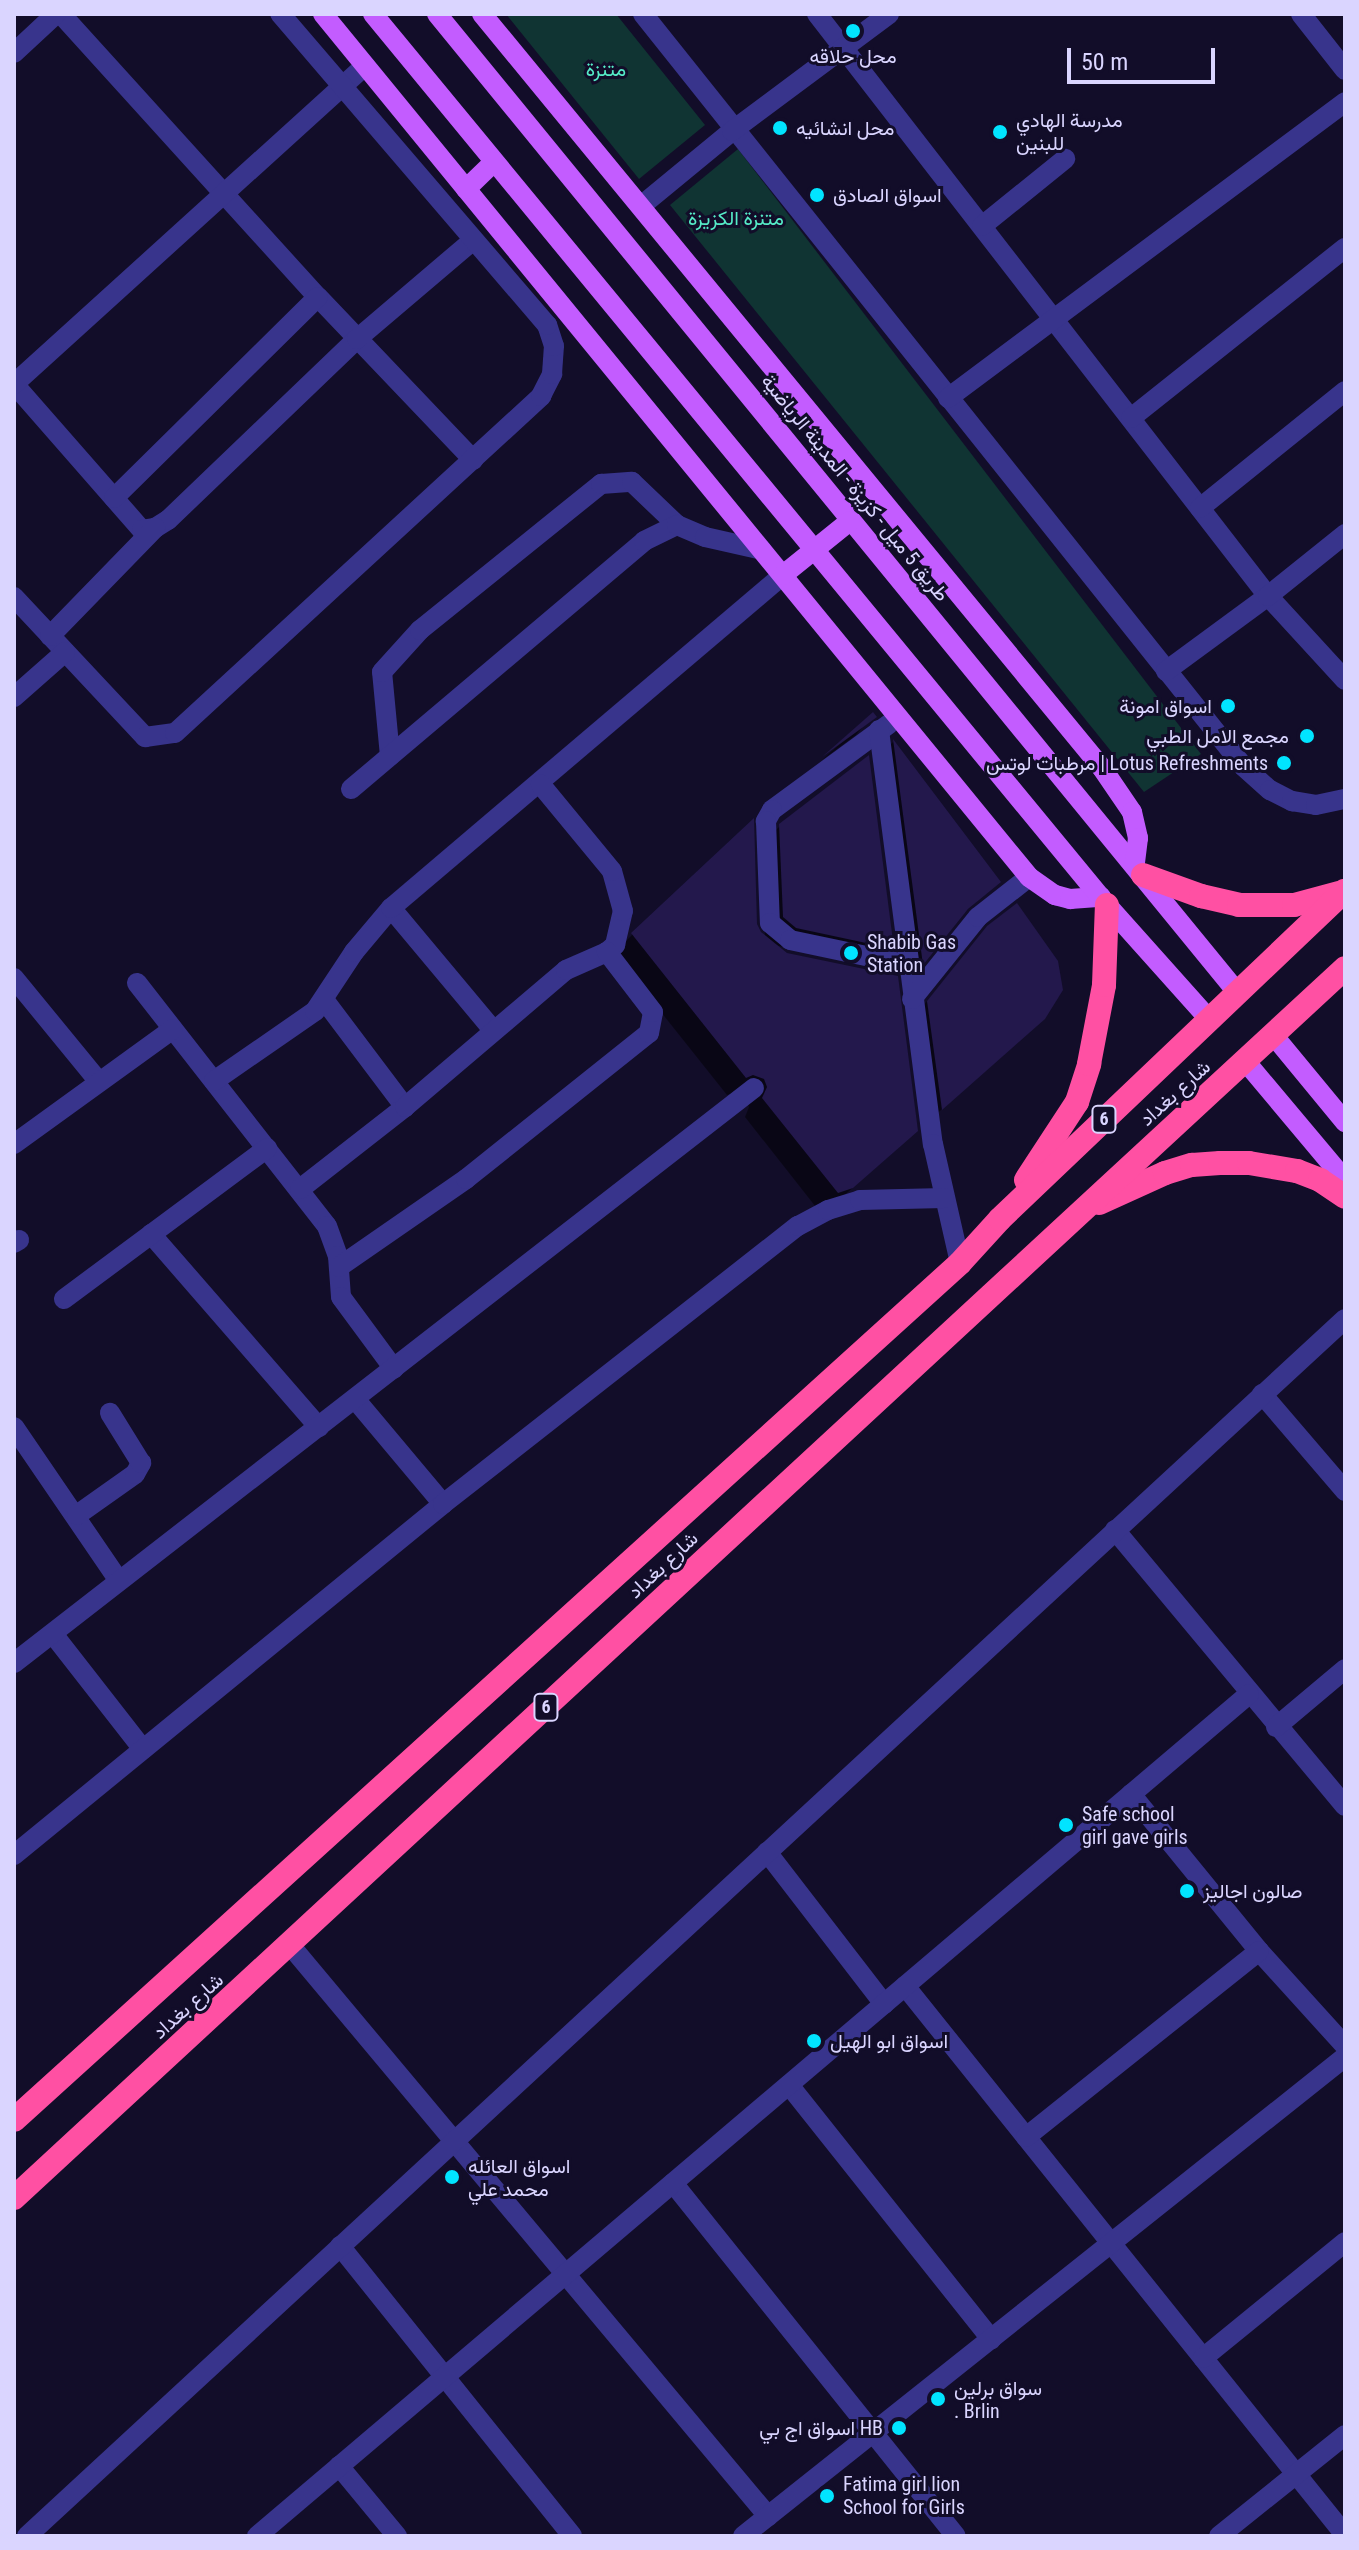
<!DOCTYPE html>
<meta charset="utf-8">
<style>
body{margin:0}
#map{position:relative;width:1359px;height:2550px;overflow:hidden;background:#120d29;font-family:"Roboto Condensed",Vazirmatn,sans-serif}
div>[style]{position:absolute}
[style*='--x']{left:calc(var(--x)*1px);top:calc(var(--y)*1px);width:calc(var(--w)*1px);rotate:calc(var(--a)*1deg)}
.green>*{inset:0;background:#103433}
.shadow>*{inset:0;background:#0007}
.building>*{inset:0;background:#23184c}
.minor>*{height:20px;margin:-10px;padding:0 10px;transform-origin:10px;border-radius:10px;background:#38348c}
.major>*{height:20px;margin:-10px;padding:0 10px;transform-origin:10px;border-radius:10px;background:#c35cff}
.highway>*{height:24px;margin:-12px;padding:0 12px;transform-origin:12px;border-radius:12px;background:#ff50a3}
.dots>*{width:22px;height:22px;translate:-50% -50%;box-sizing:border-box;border:4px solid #120d29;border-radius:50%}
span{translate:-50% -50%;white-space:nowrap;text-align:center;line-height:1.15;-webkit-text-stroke:6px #120d29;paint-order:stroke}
.shield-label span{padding:2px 6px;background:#120d29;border:2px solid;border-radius:6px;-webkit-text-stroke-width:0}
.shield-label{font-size:18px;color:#dad5ff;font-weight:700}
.poi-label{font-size:20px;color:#dad5ff}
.left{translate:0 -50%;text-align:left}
.right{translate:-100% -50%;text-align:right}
.park-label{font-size:20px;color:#55ebc7}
.street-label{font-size:20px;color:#dad5ff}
.frame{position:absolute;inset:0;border:16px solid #dad5ff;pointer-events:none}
.scale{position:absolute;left:1067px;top:48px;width:148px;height:36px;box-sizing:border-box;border:4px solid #dad5ff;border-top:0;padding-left:10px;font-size:24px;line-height:28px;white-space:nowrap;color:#dad5ff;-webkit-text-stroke:6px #120d29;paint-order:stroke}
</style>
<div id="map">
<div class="green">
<i style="clip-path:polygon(506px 14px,616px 14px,705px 125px,639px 179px)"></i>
<i style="clip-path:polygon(738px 149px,1201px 754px,1144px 792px,670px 205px)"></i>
</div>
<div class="shadow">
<i style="clip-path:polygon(872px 715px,856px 735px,822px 760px)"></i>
<i style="clip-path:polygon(893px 742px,999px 882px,958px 918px,904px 980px,876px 759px)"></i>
<i style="clip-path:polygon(780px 826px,892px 948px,874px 966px,774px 945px,897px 1149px,832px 1206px,819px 1211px,745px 1117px,749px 1107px,745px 1098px,733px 1093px,727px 1095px,614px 953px,633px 934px,755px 924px,765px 938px,761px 845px)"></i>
<i style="clip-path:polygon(989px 928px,1056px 962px,1061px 980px,1055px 1002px,1023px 1037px,923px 1126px,910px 1021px)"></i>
</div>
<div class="building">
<i style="clip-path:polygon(873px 712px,877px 717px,822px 757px)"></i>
<i style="clip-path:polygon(893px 739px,1001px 882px,968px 909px,923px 965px)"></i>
<i style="clip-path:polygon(869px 755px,894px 949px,796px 928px,783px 917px,779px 824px)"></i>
<i style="clip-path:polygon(754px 818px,757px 924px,761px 932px,787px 953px,898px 976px,918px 1131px,853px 1188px,838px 1193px,762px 1098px,767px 1087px,764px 1079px,753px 1075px,746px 1078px,631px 933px)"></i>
<i style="clip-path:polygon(1017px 903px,1058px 961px,1063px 990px,1045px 1019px,942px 1110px,927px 1001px,987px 926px)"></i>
</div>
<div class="minor">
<i style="--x:61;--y:14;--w:382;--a:47.8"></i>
<i style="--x:318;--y:297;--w:225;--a:46.4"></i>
<i style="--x:643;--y:14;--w:962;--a:51.41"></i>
<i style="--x:1243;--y:766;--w:36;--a:42"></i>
<i style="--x:1270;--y:790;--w:25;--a:27"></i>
<i style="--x:1292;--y:801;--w:24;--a:9"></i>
<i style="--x:1316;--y:805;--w:30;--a:-12"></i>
<i style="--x:817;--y:14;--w:736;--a:52.23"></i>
<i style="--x:1268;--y:596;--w:114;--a:47.5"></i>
<i style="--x:1301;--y:14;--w:71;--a:51.8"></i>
<i style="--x:14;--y:53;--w:57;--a:-42.9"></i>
<i style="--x:641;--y:206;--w:118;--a:-39.5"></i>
<i style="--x:732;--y:131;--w:196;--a:-36.7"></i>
<i style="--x:982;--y:226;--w:107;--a:-38.9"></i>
<i style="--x:14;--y:384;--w:194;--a:48.8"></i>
<i style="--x:142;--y:530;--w:13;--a:-9"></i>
<i style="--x:155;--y:528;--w:15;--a:-32"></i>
<i style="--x:168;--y:520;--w:262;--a:-43.8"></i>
<i style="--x:357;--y:339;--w:150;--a:-40.4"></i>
<i style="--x:14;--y:384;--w:474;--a:-42.2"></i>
<i style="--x:948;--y:398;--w:495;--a:-36.7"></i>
<i style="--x:1131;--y:418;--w:273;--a:-38.5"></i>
<i style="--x:114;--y:498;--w:286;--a:-44.6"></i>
<i style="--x:1200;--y:508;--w:186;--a:-38.9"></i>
<i style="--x:14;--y:597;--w:192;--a:46.9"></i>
<i style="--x:145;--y:737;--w:30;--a:-8"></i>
<i style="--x:175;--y:733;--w:498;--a:-42.6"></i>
<i style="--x:541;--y:396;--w:25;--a:-63"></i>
<i style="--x:552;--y:374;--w:28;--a:-86"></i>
<i style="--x:554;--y:346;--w:22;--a:-108"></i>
<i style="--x:547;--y:325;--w:410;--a:-130.6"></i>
<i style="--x:50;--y:636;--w:151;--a:-45.8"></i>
<i style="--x:1166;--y:671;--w:127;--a:-36.3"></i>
<i style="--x:1268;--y:596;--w:99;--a:-38.8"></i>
<i style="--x:14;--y:697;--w:68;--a:-41.4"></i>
<i style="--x:889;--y:724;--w:145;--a:143.7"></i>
<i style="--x:772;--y:810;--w:13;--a:119"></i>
<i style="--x:766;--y:821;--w:102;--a:87.8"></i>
<i style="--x:770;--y:923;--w:26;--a:40"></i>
<i style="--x:790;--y:940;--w:122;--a:11.9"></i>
<i style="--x:879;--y:730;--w:418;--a:82.6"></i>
<i style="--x:933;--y:1144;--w:122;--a:77.2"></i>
<i style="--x:390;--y:756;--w:84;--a:-95.4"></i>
<i style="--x:382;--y:672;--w:57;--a:-47.9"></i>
<i style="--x:420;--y:630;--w:233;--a:-38.9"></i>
<i style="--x:601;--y:484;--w:31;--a:-4"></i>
<i style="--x:632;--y:482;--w:62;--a:43.7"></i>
<i style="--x:351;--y:789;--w:384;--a:-40.2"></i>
<i style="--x:644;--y:541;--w:37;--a:-26"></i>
<i style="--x:677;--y:525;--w:30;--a:23"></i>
<i style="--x:705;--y:537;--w:58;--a:12.8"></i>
<i style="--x:391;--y:908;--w:160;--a:50.1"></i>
<i style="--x:14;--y:978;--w:134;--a:50.7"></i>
<i style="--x:137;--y:983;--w:308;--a:52"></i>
<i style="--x:327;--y:1226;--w:32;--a:70"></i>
<i style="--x:338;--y:1256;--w:41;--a:85.8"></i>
<i style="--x:341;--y:1297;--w:89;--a:53.6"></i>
<i style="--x:912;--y:999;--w:105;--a:-51.2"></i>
<i style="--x:978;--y:917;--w:65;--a:-38.1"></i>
<i style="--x:325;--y:1001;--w:133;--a:53"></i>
<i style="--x:214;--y:1081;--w:123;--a:-34.7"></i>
<i style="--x:315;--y:1011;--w:71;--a:-56.5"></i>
<i style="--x:354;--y:952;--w:57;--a:-49.9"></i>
<i style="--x:391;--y:908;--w:514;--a:-40.35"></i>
<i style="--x:14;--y:1144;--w:196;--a:-35.9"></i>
<i style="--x:300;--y:1189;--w:133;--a:-38"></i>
<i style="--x:405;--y:1107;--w:211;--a:-40.4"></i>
<i style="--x:566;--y:970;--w:45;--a:-23.7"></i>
<i style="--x:607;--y:952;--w:11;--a:-41"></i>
<i style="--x:615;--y:945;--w:35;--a:-77"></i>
<i style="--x:623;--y:911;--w:41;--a:-105.4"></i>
<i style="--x:612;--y:871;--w:112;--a:-129.5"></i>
<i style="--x:151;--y:1234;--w:256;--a:49"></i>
<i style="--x:14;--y:1243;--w:6;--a:-31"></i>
<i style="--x:339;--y:1267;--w:155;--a:-34.7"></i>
<i style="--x:466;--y:1179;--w:234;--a:-38.6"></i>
<i style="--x:649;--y:1033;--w:21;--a:-79"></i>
<i style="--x:653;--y:1012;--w:76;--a:-127.5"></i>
<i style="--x:64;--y:1299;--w:253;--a:-36.6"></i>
<i style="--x:1262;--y:1394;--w:128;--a:49.4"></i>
<i style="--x:355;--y:1399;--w:137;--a:50"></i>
<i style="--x:14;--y:1427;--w:186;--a:55.7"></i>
<i style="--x:77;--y:1515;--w:71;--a:-35.3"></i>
<i style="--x:135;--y:1474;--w:13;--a:-61"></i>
<i style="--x:141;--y:1463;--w:59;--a:-121.8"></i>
<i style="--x:1115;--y:1530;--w:359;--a:50.2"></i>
<i style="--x:53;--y:1634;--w:146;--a:52"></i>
<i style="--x:14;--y:1663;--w:937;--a:-37.85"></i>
<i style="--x:1276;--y:1727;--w:90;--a:-40"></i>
<i style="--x:1131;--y:1794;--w:203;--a:50.8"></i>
<i style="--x:1259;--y:1951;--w:128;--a:47.8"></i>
<i style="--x:767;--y:1852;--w:192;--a:52.4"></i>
<i style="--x:14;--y:1855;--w:554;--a:-39.29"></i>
<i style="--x:443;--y:1504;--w:451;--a:-38.1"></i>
<i style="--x:798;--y:1226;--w:34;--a:-28"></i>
<i style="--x:828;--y:1210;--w:34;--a:-17"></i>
<i style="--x:860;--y:1200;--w:84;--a:-1.4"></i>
<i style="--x:290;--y:1945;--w:745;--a:50.07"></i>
<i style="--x:905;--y:1986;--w:704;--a:51.29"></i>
<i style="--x:789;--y:2085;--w:325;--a:51.5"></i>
<i style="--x:1026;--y:2137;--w:298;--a:-38.6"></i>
<i style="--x:673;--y:2183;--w:452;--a:51.3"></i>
<i style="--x:340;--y:2246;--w:371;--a:51.3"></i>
<i style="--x:1203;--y:2358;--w:183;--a:-39.2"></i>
<i style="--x:339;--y:2466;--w:91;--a:50.4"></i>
<i style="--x:27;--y:2536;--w:1794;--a:-42.72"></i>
<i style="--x:257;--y:2536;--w:1301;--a:-40.32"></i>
<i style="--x:743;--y:2536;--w:769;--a:-38.51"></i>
<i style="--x:1219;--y:2536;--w:161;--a:-38.7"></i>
</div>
<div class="major">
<i style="--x:323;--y:14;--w:1115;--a:50.71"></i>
<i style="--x:1029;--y:877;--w:32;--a:35"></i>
<i style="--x:1055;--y:895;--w:16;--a:15"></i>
<i style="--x:1070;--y:899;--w:31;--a:-4"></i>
<i style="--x:373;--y:14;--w:1154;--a:50.52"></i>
<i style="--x:1107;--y:905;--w:152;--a:48.2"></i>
<i style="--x:437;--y:14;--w:1264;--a:50.72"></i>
<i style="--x:482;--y:14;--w:976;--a:50.57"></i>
<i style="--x:1102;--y:768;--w:53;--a:55.7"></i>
<i style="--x:1132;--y:812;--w:27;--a:77"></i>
<i style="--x:1138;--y:838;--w:26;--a:97"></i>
<i style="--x:466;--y:189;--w:39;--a:-44"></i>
<i style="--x:783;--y:575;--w:86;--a:-38.9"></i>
<i style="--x:1274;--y:1036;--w:112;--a:50.5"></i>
<i style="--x:1246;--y:1062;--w:154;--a:50"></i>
</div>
<div class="highway">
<i style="--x:1143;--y:875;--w:62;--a:19.9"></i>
<i style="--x:1201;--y:896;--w:39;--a:13"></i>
<i style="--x:1239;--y:905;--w:55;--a:0"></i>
<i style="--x:1294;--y:905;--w:47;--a:-14.9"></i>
<i style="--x:1026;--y:1180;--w:93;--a:-56.8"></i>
<i style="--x:1077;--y:1102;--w:40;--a:-72"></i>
<i style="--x:1089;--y:1064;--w:80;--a:-79.2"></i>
<i style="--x:1104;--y:985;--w:80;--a:-87.9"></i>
<i style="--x:1099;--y:1203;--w:72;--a:-24.4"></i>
<i style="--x:1165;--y:1173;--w:28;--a:-17"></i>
<i style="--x:1192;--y:1165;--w:28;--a:-4"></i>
<i style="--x:1220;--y:1163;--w:29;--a:0"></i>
<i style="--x:1249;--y:1163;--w:49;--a:9.5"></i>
<i style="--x:1297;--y:1171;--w:25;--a:21"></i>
<i style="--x:1320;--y:1180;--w:30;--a:34"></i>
<i style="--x:14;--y:2120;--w:1276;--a:-42.17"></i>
<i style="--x:960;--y:1263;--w:59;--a:-47.7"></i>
<i style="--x:1000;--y:1219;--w:476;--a:-43.6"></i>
<i style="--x:14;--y:2198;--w:1812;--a:-42.74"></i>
</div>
<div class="dots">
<i style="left:853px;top:31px;background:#01e4ff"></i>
<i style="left:780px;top:128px;background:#01e4ff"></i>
<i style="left:1000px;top:132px;background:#01e4ff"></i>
<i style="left:817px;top:195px;background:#01e4ff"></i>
<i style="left:1228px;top:706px;background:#01e4ff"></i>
<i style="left:1307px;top:736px;background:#01e4ff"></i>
<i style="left:1284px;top:763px;background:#01e4ff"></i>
<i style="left:851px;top:953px;background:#01e4ff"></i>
<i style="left:1066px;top:1825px;background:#01e4ff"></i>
<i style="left:1187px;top:1891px;background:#01e4ff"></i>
<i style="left:814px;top:2041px;background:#01e4ff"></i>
<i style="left:452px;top:2177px;background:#01e4ff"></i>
<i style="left:938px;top:2399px;background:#01e4ff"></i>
<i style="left:899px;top:2428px;background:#01e4ff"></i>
<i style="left:827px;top:2496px;background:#01e4ff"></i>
</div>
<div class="shield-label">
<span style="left:1104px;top:1119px">6</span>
<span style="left:546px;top:1707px">6</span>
</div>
<div class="poi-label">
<span style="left:853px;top:56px">محل حلاقه</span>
<span class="left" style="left:1016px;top:132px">مدرسة الهادي<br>للبنين</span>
<span class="left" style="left:796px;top:128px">محل انشائيه</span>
<span class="left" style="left:833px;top:195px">اسواق الصادق</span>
<span class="right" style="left:1212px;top:706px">اسواق امونة</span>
<span class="right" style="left:1289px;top:736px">مجمع الامل الطبي</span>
<span class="right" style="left:1268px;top:763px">مرطبات لوتس | Lotus Refreshments</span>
<span class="left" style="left:867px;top:954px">Shabib Gas<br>Station</span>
<span class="left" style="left:1082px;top:1826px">Safe school<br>girl gave girls</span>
<span class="left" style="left:1203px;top:1891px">صالون اجاليز</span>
<span class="left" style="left:830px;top:2041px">اسواق ابو الهيل</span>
<span class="left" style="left:468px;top:2178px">اسواق العائله<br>محمد علي</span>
<span class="left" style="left:954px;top:2400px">سواق برلين<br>. Brlin</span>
<span class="right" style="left:883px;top:2428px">اسواق اج بي HB</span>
<span class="left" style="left:843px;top:2496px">Fatima girl lion<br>School for Girls</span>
</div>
<div class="park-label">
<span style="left:606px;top:69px">متنزة</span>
<span style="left:736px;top:218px">متنزة الكزيزة</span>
</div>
<div class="street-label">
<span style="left:855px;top:488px;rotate:51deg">طريق 5 ميل - كزيزة - المدينة الرياضية</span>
<span style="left:1175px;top:1093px;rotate:-42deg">شارع بغداد</span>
<span style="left:663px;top:1565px;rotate:-43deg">شارع بغداد</span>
<span style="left:188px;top:2006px;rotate:-42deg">شارع بغداد</span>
</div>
<div class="frame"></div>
<div class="scale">50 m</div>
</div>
